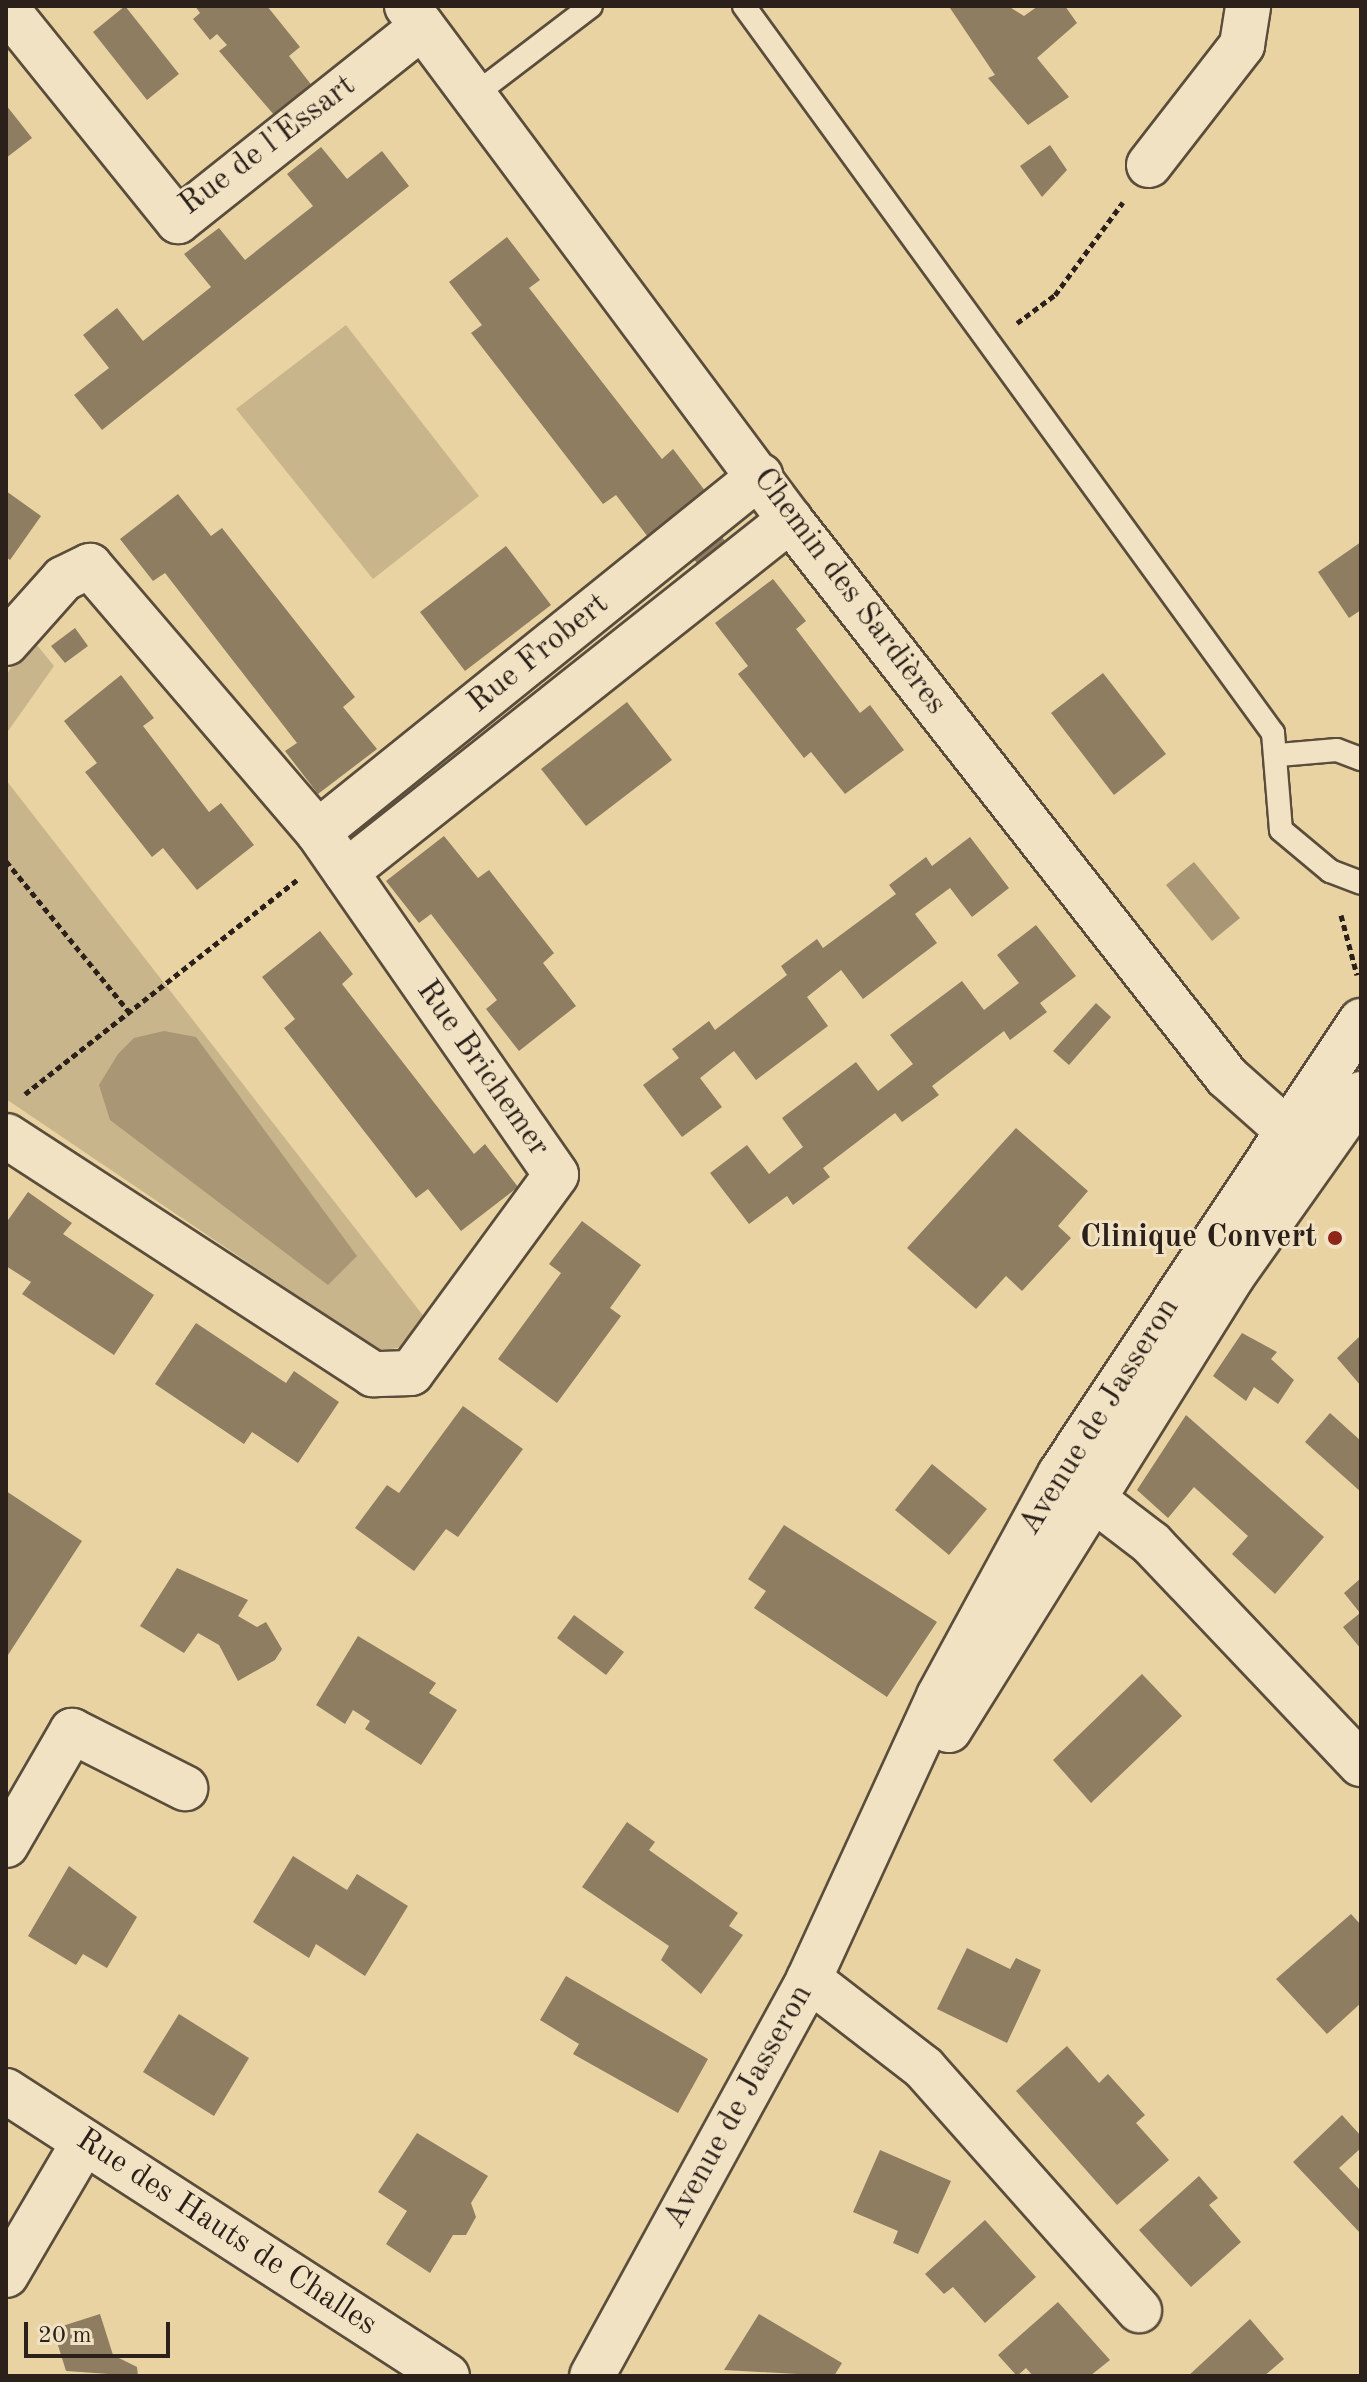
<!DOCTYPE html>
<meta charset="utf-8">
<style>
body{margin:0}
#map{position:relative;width:1367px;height:2382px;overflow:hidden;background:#e9d3a2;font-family:"Old Standard TT",serif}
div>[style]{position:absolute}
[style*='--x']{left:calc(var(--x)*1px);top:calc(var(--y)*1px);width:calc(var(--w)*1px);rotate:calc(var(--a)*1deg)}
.green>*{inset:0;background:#c9b58b}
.water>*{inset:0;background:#a89674}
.building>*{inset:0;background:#8e7d61}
.path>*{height:5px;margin-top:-2.5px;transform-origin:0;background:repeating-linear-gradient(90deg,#2b201a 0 6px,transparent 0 10px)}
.roads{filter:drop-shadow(2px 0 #5a4d3c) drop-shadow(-2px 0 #5a4d3c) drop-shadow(0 2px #5a4d3c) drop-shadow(0 -2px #5a4d3c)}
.lane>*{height:22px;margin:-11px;padding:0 11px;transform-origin:11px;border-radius:11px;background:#f1e2c3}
.street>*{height:44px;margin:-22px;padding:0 22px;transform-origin:22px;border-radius:22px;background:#f1e2c3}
.secondary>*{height:44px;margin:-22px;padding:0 22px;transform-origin:22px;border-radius:22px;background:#f1e2c3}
.dots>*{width:22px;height:22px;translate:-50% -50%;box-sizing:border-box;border:4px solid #f1e2c3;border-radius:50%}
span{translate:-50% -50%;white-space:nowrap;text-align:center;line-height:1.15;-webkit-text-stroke:6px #f1e2c3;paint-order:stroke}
.street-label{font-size:32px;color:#2b201a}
.poi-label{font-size:32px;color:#2b201a;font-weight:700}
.right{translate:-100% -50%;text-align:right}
.frame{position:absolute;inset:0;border:8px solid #2b201a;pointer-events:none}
.scale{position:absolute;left:24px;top:2322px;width:146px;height:36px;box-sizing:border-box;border:4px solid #2b201a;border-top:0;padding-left:10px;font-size:24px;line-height:28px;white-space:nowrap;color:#2b201a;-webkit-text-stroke:6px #f1e2c3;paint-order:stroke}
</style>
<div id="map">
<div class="green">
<i style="clip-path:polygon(346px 325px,479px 496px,373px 579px,236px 409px)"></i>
<i style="clip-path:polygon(32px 639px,54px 666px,6px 734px,6px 675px)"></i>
<i style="clip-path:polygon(6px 780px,425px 1318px,403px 1347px,379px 1351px,6px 1099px)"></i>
</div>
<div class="water">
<i style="clip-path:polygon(1194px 862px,1240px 918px,1212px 941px,1166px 885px)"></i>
<i style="clip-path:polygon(164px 1031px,196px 1037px,357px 1256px,328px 1285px,110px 1120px,99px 1085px,118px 1054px,134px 1038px)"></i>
</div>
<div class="building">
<i style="clip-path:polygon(125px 6px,179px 74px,147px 100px,93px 32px)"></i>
<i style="clip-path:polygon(195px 6px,267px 6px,300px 47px,289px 56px,313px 87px,275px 116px,219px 51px,227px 45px,217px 34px,210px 40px,193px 19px,200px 13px)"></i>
<i style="clip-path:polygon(1008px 6px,1024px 16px,1038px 6px,1065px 6px,1077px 23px,1037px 58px,1069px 97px,1028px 125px,988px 78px,995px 75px,950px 8px)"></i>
<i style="clip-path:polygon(6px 105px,32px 138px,6px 158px)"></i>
<i style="clip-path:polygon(1050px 145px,1067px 170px,1042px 197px,1020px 166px)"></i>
<i style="clip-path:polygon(321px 147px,347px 179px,382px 151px,409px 186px,102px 430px,74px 395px,109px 368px,83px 335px,117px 308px,143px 341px,211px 287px,184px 254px,219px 228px,245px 260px,313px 206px,287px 174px)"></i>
<i style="clip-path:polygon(507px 237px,540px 280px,529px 288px,662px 459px,673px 449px,706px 492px,648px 537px,616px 495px,603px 504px,471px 333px,482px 325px,449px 282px)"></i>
<i style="clip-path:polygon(6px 491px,41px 516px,10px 560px,6px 557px)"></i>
<i style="clip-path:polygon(178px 494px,211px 536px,222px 528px,355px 697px,343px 707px,377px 749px,318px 794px,285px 751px,297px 743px,165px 573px,153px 581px,120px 539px)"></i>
<i style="clip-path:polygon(721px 536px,735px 553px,706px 575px,693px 558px)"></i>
<i style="clip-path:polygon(1361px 542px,1361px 610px,1349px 618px,1318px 572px)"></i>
<i style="clip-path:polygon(506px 546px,551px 605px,465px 671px,420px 612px)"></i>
<i style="clip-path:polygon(773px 579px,806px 621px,796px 629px,860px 713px,870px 705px,904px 750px,845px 794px,811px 752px,804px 758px,738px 674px,748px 666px,715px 623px)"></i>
<i style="clip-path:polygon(75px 628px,88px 646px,65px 663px,51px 646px)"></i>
<i style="clip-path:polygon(1103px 673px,1166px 754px,1114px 795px,1051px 713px)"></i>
<i style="clip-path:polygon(121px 675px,154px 718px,143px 726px,209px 812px,221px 803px,254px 845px,197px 890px,163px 848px,152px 857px,85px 772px,97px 763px,64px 721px)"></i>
<i style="clip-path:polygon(627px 702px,672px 760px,586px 826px,541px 769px)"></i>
<i style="clip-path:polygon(444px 836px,478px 878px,489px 870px,554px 953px,543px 963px,576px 1006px,519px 1051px,486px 1009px,497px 1000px,431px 914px,419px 923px,386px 881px)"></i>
<i style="clip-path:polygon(970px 837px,1009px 888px,972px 917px,950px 888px,915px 914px,937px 943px,863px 999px,841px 970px,807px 997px,828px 1026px,756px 1080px,734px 1051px,700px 1078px,722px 1107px,682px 1137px,643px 1085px,679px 1058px,672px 1049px,709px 1021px,715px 1030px,787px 975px,781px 966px,817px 939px,823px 948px,896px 894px,889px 885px,926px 857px,932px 866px)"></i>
<i style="clip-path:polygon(1036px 925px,1076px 976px,1040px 1003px,1047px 1012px,1010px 1040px,1004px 1031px,932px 1086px,939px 1095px,902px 1122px,895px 1113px,823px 1168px,830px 1177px,793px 1205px,787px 1196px,749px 1224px,710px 1173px,747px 1145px,769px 1174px,803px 1147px,782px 1118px,856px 1062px,878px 1091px,913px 1064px,890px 1035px,962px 981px,984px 1010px,1019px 983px,997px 955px)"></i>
<i style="clip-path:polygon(320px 931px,353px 974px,342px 984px,474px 1154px,485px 1144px,518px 1187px,461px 1231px,428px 1189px,416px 1198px,284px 1028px,295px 1019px,262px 977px)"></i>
<i style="clip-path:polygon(1096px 1003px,1111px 1017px,1069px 1065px,1053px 1051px)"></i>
<i style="clip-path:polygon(1016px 1128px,1088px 1191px,1058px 1226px,1071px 1238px,1022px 1291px,1006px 1276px,976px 1309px,907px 1248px)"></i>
<i style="clip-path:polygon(28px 1192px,72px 1223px,63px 1234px,154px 1295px,114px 1355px,22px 1294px,31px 1282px,6px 1266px,6px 1223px)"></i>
<i style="clip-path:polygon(582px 1221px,641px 1265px,610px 1308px,621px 1316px,557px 1403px,498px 1359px,561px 1273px,549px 1264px)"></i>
<i style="clip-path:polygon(196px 1323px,286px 1383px,294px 1371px,339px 1402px,298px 1463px,252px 1432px,244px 1444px,155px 1384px)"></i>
<i style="clip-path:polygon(1242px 1333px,1277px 1352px,1271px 1359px,1294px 1380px,1278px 1404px,1254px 1387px,1246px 1401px,1213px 1376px)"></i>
<i style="clip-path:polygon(1361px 1335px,1361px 1386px,1337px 1358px)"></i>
<i style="clip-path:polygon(463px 1406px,523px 1449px,458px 1537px,446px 1529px,414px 1571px,355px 1528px,387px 1485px,399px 1493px)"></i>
<i style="clip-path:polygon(1330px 1413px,1361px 1441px,1361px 1492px,1305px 1442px)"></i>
<i style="clip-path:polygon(1186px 1415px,1324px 1537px,1275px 1594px,1232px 1554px,1248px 1536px,1194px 1487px,1168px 1518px,1137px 1490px)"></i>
<i style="clip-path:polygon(932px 1464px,987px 1509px,949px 1555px,895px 1510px)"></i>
<i style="clip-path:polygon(6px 1491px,82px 1541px,6px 1658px)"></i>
<i style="clip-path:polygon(784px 1525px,937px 1622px,887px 1697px,754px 1608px,766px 1591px,748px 1579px)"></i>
<i style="clip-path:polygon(177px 1568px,248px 1600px,238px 1616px,257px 1627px,266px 1622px,282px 1649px,275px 1660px,238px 1681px,219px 1645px,198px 1633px,184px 1653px,140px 1626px)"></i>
<i style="clip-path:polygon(1361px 1578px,1361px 1649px,1343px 1627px,1360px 1613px,1344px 1593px)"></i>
<i style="clip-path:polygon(574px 1615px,624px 1652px,606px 1675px,557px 1638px)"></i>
<i style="clip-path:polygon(358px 1636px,436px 1683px,429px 1693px,457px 1710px,421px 1765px,365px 1729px,370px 1721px,353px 1710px,345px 1724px,316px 1705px)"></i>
<i style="clip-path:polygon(1142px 1674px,1182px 1716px,1091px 1803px,1053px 1760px)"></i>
<i style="clip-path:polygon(627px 1822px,655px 1842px,649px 1850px,738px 1913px,729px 1926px,743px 1935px,701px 1994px,661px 1960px,669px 1946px,582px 1887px)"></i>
<i style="clip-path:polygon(293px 1856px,347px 1890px,357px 1874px,408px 1906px,365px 1976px,316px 1944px,309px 1958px,253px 1922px)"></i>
<i style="clip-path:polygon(69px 1866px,137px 1917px,107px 1968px,83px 1954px,76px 1965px,28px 1936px)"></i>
<i style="clip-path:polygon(1351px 1914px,1361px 1925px,1361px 2003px,1327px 2034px,1276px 1979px)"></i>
<i style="clip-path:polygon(967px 1948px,1010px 1969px,1016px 1958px,1041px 1970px,1007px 2043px,937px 2009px)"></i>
<i style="clip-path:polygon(566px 1976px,708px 2059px,678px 2113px,573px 2054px,579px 2044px,540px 2020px)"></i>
<i style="clip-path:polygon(179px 2014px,249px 2058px,214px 2116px,143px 2072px)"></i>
<i style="clip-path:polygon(1067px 2046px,1099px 2083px,1108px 2074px,1145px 2115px,1136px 2123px,1169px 2160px,1117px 2205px,1016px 2091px)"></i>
<i style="clip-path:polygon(1342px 2115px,1361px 2136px,1361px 2148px,1339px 2168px,1361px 2191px,1361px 2234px,1293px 2162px)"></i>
<i style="clip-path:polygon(417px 2133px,488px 2176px,471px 2203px,476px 2217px,466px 2235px,453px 2235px,430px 2273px,386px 2244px,407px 2211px,378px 2192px)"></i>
<i style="clip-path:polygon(880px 2150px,951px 2181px,918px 2254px,893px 2243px,898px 2231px,853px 2212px)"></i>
<i style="clip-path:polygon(1199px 2176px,1218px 2198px,1209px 2205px,1241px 2242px,1191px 2287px,1139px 2230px)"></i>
<i style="clip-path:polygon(985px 2220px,1036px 2277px,985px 2323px,953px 2287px,944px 2294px,925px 2274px)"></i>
<i style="clip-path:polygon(1058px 2302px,1110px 2360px,1090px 2376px,1033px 2376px,1026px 2368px,1017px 2376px,998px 2355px)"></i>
<i style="clip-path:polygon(100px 2314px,113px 2355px,137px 2367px,138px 2376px,66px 2371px,53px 2329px)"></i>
<i style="clip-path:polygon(759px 2314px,842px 2363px,834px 2376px,724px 2370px)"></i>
<i style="clip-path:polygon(1250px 2319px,1284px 2359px,1264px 2376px,1188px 2376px)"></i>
</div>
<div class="path">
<i style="--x:1017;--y:323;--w:47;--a:-36.4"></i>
<i style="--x:1055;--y:295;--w:115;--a:-53.8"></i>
<i style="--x:6;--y:861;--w:196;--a:50.8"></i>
<i style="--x:1341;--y:915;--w:62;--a:75.1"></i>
<i style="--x:25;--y:1094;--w:346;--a:-38.2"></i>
</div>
<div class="roads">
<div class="lane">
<i style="--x:744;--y:6;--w:899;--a:53.96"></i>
<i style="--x:1273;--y:733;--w:97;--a:85.3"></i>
<i style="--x:1281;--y:830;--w:64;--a:39.9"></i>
<i style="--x:1330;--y:871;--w:33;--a:21"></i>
<i style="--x:477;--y:93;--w:143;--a:-37.3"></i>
<i style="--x:1279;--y:755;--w:58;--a:-4.9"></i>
<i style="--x:1337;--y:750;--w:26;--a:21"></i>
</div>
<div class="street">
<i style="--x:407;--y:6;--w:641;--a:53.31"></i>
<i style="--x:790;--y:520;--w:708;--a:51.88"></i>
<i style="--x:1227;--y:1077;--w:119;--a:41.6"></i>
<i style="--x:6;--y:8;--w:274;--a:51.1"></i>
<i style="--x:178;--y:221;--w:312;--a:-38.5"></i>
<i style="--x:1149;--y:165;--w:152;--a:-52.2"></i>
<i style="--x:1242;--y:45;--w:39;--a:-81"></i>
<i style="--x:6;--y:643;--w:86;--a:-48.3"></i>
<i style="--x:63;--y:579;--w:30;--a:-26"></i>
<i style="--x:90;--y:566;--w:350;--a:49.4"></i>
<i style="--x:318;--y:832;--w:417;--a:55.2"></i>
<i style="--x:556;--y:1175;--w:245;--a:126.2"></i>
<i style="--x:411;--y:1373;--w:38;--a:178"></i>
<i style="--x:373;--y:1374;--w:437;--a:-147"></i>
<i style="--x:318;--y:832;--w:568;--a:-38.85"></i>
<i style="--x:346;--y:872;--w:567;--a:-38.41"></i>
<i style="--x:1062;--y:1475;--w:112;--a:37.4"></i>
<i style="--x:1151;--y:1543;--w:305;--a:46.5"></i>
<i style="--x:6;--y:1845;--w:132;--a:-59.9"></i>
<i style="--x:72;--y:1731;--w:127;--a:26.8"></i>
<i style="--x:809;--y:1979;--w:145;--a:37.7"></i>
<i style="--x:924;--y:2068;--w:324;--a:48.4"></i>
<i style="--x:6;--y:2091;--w:525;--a:32.87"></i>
<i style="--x:6;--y:2275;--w:154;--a:-59.6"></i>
</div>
<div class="secondary">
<i style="--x:949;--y:1730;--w:536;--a:-58.03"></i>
<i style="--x:1233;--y:1275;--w:222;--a:-54.7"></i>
<i style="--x:592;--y:2376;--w:452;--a:-61.3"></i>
<i style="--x:809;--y:1979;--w:311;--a:-65.3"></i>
<i style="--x:939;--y:1696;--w:253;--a:-61.4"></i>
<i style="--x:1060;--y:1474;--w:544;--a:-56.4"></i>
</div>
</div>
<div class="dots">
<i style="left:1335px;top:1238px;background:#8f2418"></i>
</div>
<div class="street-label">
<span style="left:268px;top:146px;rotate:-37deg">Rue de l'Essart</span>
<span style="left:849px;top:592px;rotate:53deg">Chemin des Sardières</span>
<span style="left:539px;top:654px;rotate:-39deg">Rue Frobert</span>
<span style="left:482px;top:1069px;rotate:55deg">Rue Brichemer</span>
<span style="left:1100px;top:1417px;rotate:-58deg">Avenue de Jasseron</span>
<span style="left:739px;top:2107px;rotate:-61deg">Avenue de Jasseron</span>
<span style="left:226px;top:2233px;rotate:33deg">Rue des Hauts de Challes</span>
</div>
<div class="poi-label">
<span class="right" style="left:1317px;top:1238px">Clinique Convert</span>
</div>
<div class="frame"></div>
<div class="scale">20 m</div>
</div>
